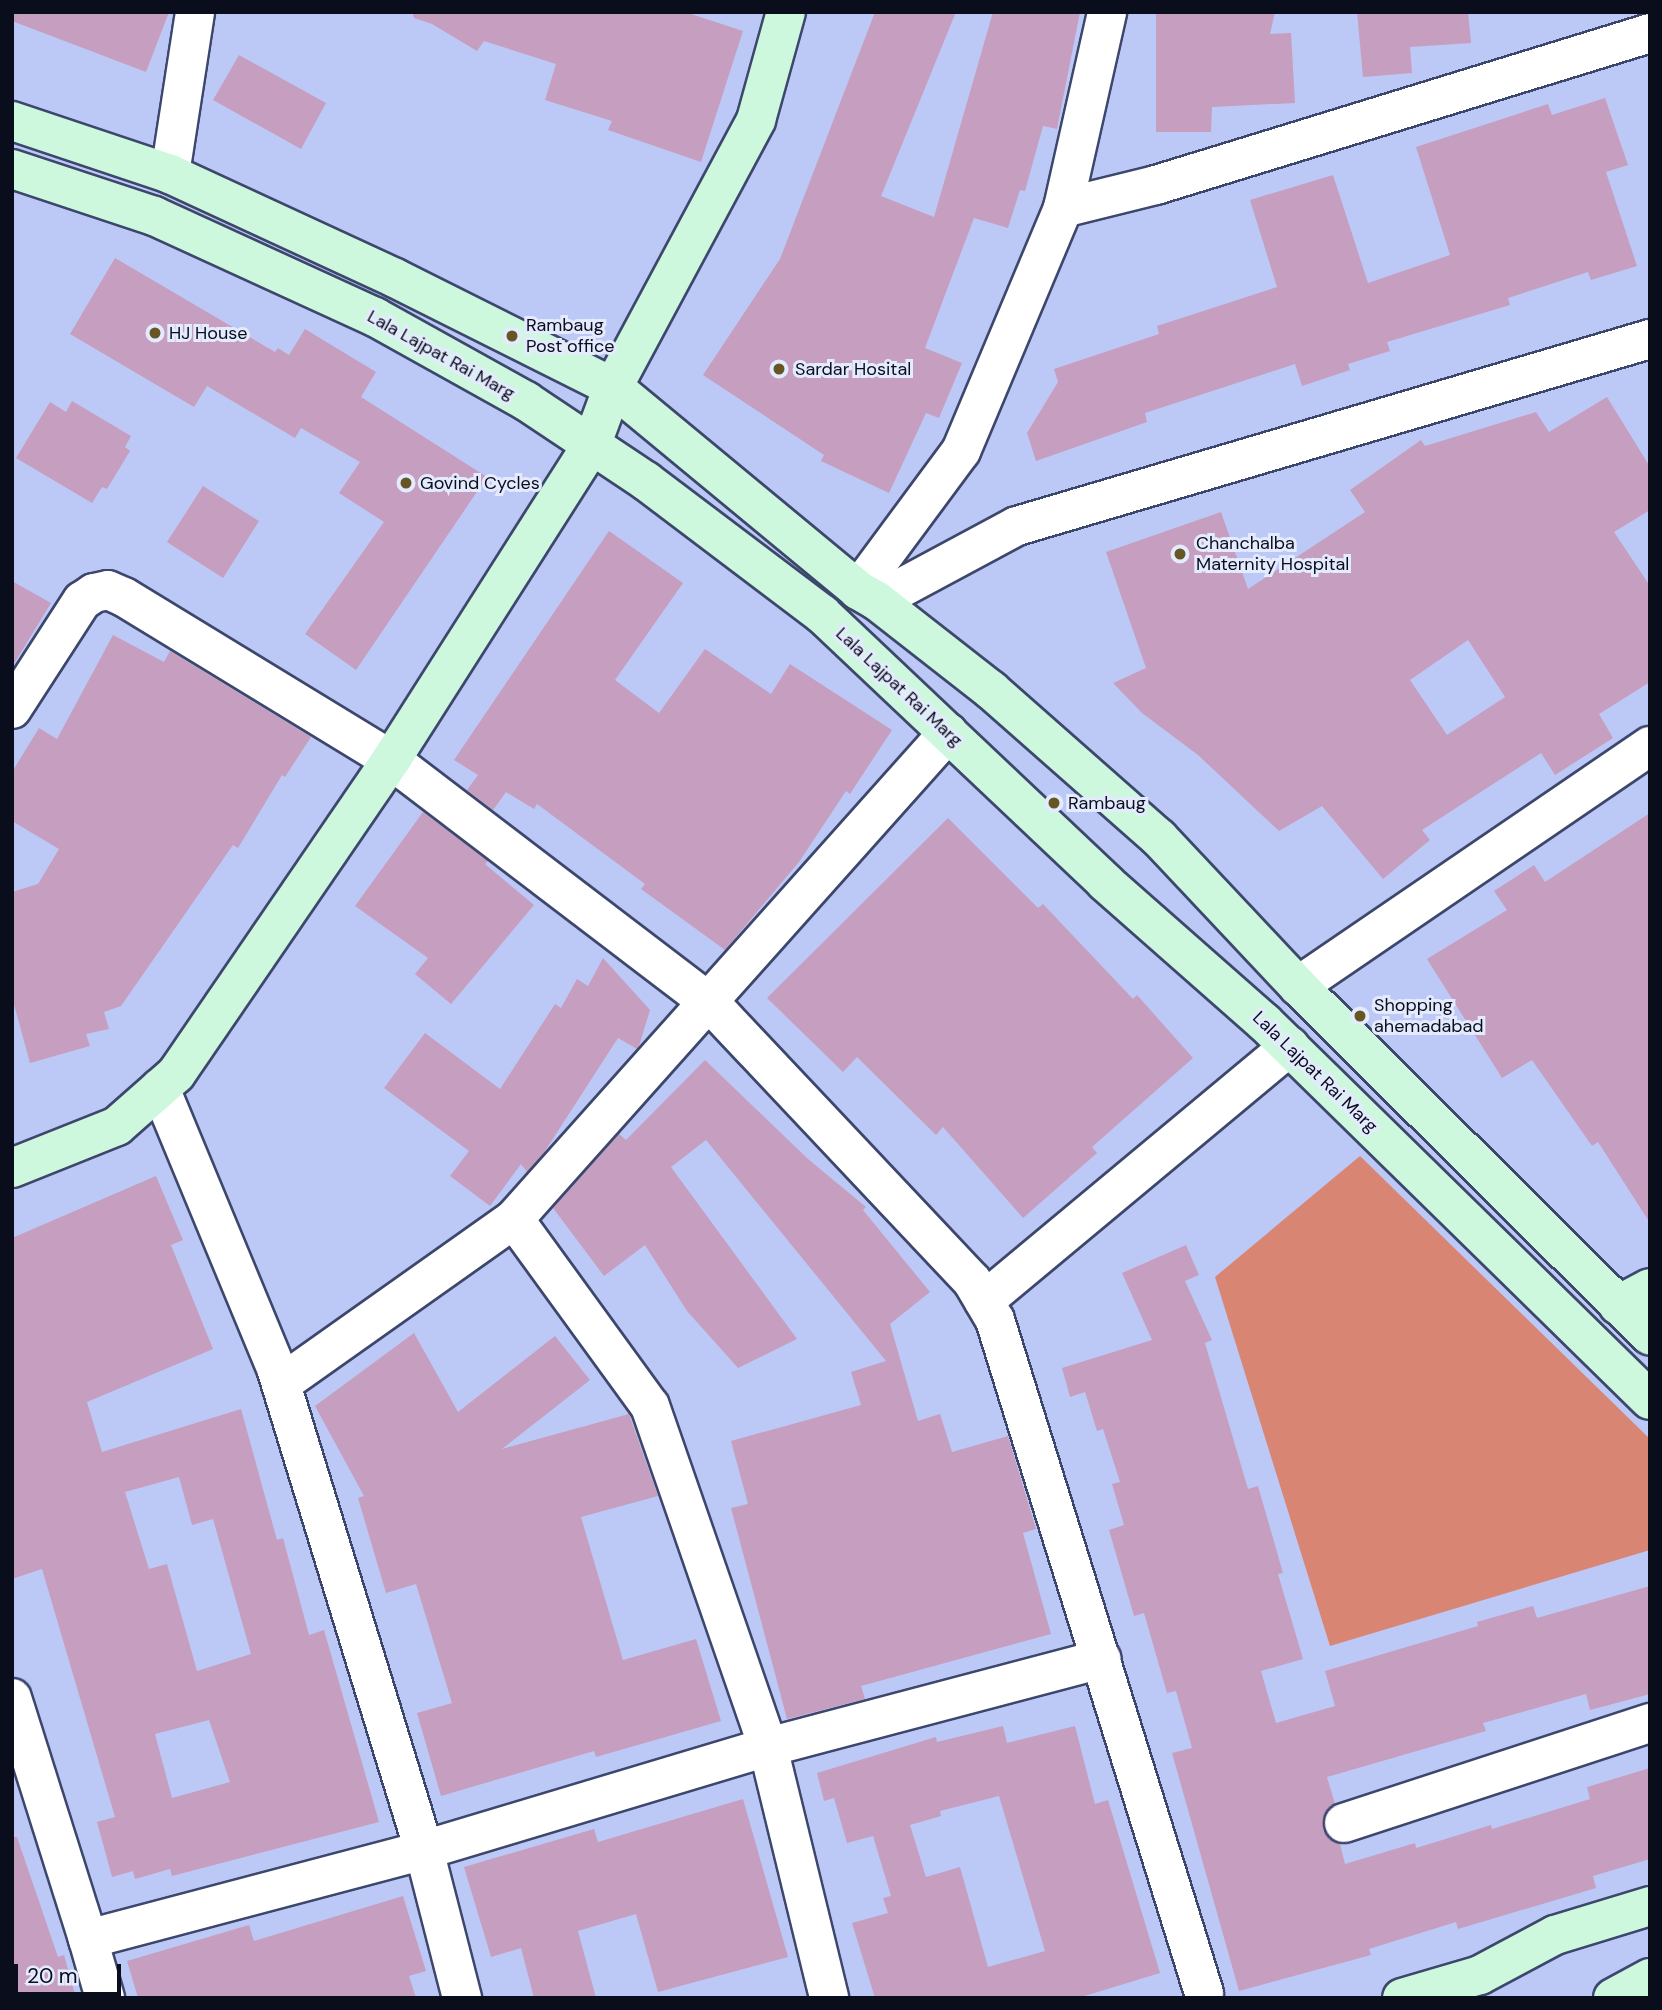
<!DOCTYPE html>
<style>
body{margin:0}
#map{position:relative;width:1662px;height:2010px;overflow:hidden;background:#bcc9f6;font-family:"DM Sans",sans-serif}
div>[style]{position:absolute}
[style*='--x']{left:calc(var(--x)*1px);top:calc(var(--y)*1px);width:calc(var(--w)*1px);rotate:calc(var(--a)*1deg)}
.green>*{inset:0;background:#d98574}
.building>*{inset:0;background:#c69ebf}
.roads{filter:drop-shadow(2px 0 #3d476c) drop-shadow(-2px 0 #3d476c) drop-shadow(0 2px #3d476c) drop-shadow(0 -2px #3d476c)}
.street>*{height:38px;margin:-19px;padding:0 19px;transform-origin:19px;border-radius:19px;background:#fff}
.secondary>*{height:38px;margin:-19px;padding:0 19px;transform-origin:19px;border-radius:19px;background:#cdf8dd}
.dots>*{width:19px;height:19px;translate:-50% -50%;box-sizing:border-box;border:4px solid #e5ebfe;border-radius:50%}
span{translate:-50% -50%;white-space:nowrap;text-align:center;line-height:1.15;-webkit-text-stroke:6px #e5ebfe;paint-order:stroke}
.poi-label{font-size:18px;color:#0a0d1c}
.left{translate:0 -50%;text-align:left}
.street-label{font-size:18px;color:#0a0d1c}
.frame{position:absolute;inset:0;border:14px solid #0a0d1c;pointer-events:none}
.scale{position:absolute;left:14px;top:1964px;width:107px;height:32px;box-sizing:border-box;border:4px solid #0a0d1c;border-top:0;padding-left:9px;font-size:21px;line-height:24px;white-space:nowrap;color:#0a0d1c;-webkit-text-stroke:5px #e5ebfe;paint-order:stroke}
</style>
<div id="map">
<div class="green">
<i style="clip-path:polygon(1360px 1156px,1650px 1439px,1650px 1550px,1330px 1646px,1215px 1277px)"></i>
</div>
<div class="building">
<i style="clip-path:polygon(12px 12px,169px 12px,146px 72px,12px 21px)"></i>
<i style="clip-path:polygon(412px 12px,685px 12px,743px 31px,701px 162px,608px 130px,612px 121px,545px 100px,556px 64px,484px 41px,477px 51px,432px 24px,414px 18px)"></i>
<i style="clip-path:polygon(875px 12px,956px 12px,881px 196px,934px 217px,993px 12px,1080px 12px,1057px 129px,1043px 126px,1025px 191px,1020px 190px,1008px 228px,974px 218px,925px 348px,962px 363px,939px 418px,926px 413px,889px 493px,821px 461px,824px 455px,703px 375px,780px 259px)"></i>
<i style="clip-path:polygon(1156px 12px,1275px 12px,1270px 34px,1291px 33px,1295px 103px,1212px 107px,1211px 132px,1156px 132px)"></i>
<i style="clip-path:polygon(1357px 12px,1468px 12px,1471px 43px,1410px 47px,1412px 73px,1363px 77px)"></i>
<i style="clip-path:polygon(239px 55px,326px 103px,301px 149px,213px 100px)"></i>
<i style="clip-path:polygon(1605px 98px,1628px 165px,1606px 172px,1637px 266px,1591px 280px,1588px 272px,1508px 298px,1510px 305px,1387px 342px,1390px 351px,1348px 364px,1350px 370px,1302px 386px,1295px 364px,1145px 413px,1147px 422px,1036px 461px,1027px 433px,1058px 382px,1054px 369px,1159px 334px,1157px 326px,1277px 287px,1250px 200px,1333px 175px,1368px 283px,1450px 255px,1416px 147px,1548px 104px,1552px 115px)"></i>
<i style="clip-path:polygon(115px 258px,275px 352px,278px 348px,289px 355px,305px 329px,376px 372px,361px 397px,487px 477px,356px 670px,305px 634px,384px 522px,339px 493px,360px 462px,301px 428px,295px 438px,207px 386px,194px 407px,70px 334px)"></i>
<i style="clip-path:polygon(evenodd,1607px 397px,1650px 467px,1650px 510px,1614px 532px,1650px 586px,1650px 682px,1599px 714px,1613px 738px,1555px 775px,1541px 753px,1422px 830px,1430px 840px,1383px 879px,1322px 806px,1279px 831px,1198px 755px,1142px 713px,1113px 683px,1146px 668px,1106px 552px,1221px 512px,1248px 589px,1365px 512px,1350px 490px,1421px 440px,1425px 446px,1536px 412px,1549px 432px,1607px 397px,1468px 640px,1505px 697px,1447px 735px,1410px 680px,1468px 640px)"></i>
<i style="clip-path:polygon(72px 401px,131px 436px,125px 447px,130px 451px,107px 489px,102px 487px,92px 503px,16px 458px,50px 402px,66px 412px)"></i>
<i style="clip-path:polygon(203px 486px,259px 521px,223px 578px,167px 542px)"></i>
<i style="clip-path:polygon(609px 531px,683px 583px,615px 680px,659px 713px,705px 649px,771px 694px,790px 664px,892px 730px,850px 794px,846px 791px,799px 862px,725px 950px,641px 889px,645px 884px,537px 804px,534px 809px,506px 792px,493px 810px,467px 790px,478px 775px,454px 760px)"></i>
<i style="clip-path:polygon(12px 581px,51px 603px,12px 667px)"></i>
<i style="clip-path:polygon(113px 635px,164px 662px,170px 651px,311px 737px,285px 777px,282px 775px,238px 848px,233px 845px,121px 1006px,104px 1012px,109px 1029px,86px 1034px,90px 1046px,30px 1063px,12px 997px,12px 892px,38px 884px,59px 849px,12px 821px,12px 772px,39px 728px,57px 739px)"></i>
<i style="clip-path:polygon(423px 812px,488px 861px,485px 864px,534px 905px,451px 1004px,415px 974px,428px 958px,355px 906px)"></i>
<i style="clip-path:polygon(1650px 813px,1650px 1223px,1598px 1142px,1592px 1146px,1532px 1060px,1502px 1078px,1427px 959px,1507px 910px,1494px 891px,1534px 865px,1545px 882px)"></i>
<i style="clip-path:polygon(948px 818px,1038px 908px,1043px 904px,1133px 999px,1137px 995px,1193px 1058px,1092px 1147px,1097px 1153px,1023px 1218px,943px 1127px,936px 1135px,857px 1057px,843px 1072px,767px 998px)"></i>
<i style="clip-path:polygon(603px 958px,650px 1010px,639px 1046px,637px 1049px,618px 1038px,543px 1154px,527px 1172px,521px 1164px,490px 1206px,450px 1176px,469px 1151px,384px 1088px,425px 1033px,500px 1089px,555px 1004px,561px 1008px,577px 979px,588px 986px)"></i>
<i style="clip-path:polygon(705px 1060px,808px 1159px,866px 1207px,863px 1210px,930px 1292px,890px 1324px,918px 1421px,940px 1414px,952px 1452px,1008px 1436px,1036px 1529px,1023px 1533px,1051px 1634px,861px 1686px,865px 1699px,787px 1719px,731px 1508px,748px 1504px,731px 1441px,861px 1405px,851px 1372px,886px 1361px,706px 1140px,671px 1167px,797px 1339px,738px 1368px,687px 1311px,645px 1245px,604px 1276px,553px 1208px,619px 1134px,626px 1140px)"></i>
<i style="clip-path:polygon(evenodd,156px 1176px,183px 1240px,171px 1245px,213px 1349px,87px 1402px,102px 1452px,241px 1409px,277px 1540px,283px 1538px,309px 1635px,324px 1630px,379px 1822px,172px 1876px,170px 1869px,135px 1879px,133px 1871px,112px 1877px,97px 1822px,115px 1817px,42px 1569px,12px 1579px,12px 1238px,156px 1176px,179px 1477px,192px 1525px,213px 1519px,251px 1654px,197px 1671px,167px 1564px,149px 1569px,125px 1492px,179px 1477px,156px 1176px,209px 1720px,230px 1782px,172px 1798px,155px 1734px,209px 1720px)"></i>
<i style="clip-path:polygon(1186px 1245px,1199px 1275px,1185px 1281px,1212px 1340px,1205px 1343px,1248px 1489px,1258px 1486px,1283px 1573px,1278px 1574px,1303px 1659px,1261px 1671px,1276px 1723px,1335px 1706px,1325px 1671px,1478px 1626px,1477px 1622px,1533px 1606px,1537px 1618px,1650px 1586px,1650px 1694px,1590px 1710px,1586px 1694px,1483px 1723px,1486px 1731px,1327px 1777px,1335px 1804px,1323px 1818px,1323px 1829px,1329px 1839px,1340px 1844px,1345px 1864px,1415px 1843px,1416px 1848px,1491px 1825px,1492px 1829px,1590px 1799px,1587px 1787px,1650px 1768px,1650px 1859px,1593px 1876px,1596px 1888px,1458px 1929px,1456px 1922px,1369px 1949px,1371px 1955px,1239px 1991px,1172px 1753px,1192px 1748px,1176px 1691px,1167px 1693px,1144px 1613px,1134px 1616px,1109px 1530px,1124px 1525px,1112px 1484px,1120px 1482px,1103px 1429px,1097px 1431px,1085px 1392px,1070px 1397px,1062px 1368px,1152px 1340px,1122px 1273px)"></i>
<i style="clip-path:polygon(414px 1333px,458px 1412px,555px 1336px,590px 1380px,502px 1449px,629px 1414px,658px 1496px,581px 1517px,623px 1660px,696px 1639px,721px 1721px,596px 1757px,594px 1751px,441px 1796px,417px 1713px,452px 1703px,416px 1584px,386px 1593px,358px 1498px,364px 1496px,315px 1406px)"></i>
<i style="clip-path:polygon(evenodd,1003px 1726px,1007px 1743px,1075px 1726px,1095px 1804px,1108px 1800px,1160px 1973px,1078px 1998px,875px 1998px,852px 1923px,888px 1913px,883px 1898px,891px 1896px,873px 1836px,847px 1843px,834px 1798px,824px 1801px,817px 1773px,936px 1737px,937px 1742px,1003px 1726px,999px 1796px,1045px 1951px,988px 1967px,960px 1867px,926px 1877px,910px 1825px,941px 1816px,940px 1811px,999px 1796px)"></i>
<i style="clip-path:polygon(743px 1799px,788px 1957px,658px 1992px,636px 1914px,578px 1931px,596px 1998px,534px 1998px,521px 1948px,491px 1957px,464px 1867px,594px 1829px,598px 1842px)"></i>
<i style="clip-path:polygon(12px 1837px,17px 1837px,58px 1957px,64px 1955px,76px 1998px,12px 1998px)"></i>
<i style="clip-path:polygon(403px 1896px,426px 1971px,409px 1976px,416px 1998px,138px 1998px,127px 1961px,249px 1925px,254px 1941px)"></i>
</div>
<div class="roads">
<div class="street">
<i style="--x:170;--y:174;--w:164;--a:-81.2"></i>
<i style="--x:1063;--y:208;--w:96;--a:-13.9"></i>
<i style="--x:1156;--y:185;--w:517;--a:-17.1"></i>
<i style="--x:858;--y:590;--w:173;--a:-53.5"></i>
<i style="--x:961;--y:451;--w:264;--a:-67.2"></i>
<i style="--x:1063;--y:208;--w:201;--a:-77.3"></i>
<i style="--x:877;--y:601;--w:159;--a:-28.2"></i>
<i style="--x:1017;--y:526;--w:660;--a:-16.46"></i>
<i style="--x:12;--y:709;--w:129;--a:-57.1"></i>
<i style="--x:82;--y:601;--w:14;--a:-34"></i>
<i style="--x:94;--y:593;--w:14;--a:-12"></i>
<i style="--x:108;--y:590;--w:17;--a:24"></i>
<i style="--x:124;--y:597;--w:313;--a:31.4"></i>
<i style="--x:391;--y:760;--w:401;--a:37.3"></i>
<i style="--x:710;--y:1003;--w:382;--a:46.7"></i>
<i style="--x:972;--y:1281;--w:45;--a:59.5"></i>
<i style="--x:995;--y:1320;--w:705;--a:72.75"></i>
<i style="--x:1298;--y:986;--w:426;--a:-34.3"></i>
<i style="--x:160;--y:1088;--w:306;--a:67.5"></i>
<i style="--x:277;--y:1371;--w:501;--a:72.94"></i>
<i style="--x:424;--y:1850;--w:359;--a:-16.7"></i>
<i style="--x:768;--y:1747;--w:258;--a:76.3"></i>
<i style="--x:514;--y:1219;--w:652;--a:-48.24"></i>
<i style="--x:984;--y:1301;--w:398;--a:-39.8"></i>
<i style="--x:281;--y:1384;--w:286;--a:-35.3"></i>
<i style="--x:514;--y:1219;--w:231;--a:54"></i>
<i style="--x:650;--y:1406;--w:361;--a:70.9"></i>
<i style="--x:768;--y:1747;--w:345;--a:-14.8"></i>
<i style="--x:12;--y:1698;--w:253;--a:72.5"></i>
<i style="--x:88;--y:1939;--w:348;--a:-14.8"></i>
<i style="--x:424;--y:1850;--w:153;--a:75.6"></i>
<i style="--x:1344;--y:1823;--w:322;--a:-18.1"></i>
<i style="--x:88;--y:1939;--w:61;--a:73.9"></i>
</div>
<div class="secondary">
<i style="--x:12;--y:121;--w:167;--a:18.5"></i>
<i style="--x:170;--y:174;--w:248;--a:24.8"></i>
<i style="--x:395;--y:278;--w:244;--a:26.6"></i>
<i style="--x:613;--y:387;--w:318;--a:39.6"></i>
<i style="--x:858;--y:590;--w:22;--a:30"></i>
<i style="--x:877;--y:601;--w:145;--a:38"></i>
<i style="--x:991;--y:690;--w:224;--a:41.4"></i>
<i style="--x:1159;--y:838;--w:203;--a:46.8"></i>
<i style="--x:1298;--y:986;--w:496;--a:44.8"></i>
<i style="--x:12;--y:169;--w:150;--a:18.3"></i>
<i style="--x:154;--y:216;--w:243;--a:24.6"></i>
<i style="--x:375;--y:317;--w:173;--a:29.1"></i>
<i style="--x:526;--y:401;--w:144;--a:33.7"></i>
<i style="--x:646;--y:481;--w:221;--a:37.1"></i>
<i style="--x:822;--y:614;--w:390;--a:43.4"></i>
<i style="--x:1105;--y:882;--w:212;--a:41.4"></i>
<i style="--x:1264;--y:1022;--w:540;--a:44.4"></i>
<i style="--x:12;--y:1168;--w:113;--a:-21.8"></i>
<i style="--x:117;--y:1126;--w:79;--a:-41.4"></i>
<i style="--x:176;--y:1074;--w:381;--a:-55.6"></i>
<i style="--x:391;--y:760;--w:372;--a:-57.5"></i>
<i style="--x:591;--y:446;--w:63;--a:-69.6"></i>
<i style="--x:613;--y:387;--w:303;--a:-61.8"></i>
<i style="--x:756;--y:120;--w:112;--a:-74.5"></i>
<i style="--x:1618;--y:1305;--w:36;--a:-28"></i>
<i style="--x:1402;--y:1998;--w:81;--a:-16.4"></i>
<i style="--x:1480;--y:1975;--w:85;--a:-28.1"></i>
<i style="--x:1555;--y:1935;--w:99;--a:-17"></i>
<i style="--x:1613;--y:1998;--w:42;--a:-28.4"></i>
</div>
</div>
<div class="dots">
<i style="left:155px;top:333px;background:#655623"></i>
<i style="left:512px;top:336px;background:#655623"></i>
<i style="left:779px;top:369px;background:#655623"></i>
<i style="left:406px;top:483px;background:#655623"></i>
<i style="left:1180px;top:554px;background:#655623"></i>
<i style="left:1054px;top:803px;background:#655623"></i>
<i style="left:1360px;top:1016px;background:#655623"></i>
</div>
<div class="poi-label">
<span class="left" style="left:526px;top:336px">Rambaug<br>Post office</span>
<span class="left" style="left:169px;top:333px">HJ House</span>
<span class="left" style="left:795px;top:369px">Sardar Hosital</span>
<span class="left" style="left:420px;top:483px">Govind Cycles</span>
<span class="left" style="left:1196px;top:554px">Chanchalba<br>Maternity Hospital</span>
<span class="left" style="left:1068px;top:803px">Rambaug</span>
<span class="left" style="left:1374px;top:1016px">Shopping<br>ahemadabad</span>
</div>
<div class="street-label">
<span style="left:441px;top:355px;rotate:29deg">Lala Lajpat Rai Marg</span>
<span style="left:899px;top:687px;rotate:43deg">Lala Lajpat Rai Marg</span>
<span style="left:1315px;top:1072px;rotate:44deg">Lala Lajpat Rai Marg</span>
</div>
<div class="frame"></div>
<div class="scale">20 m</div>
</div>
